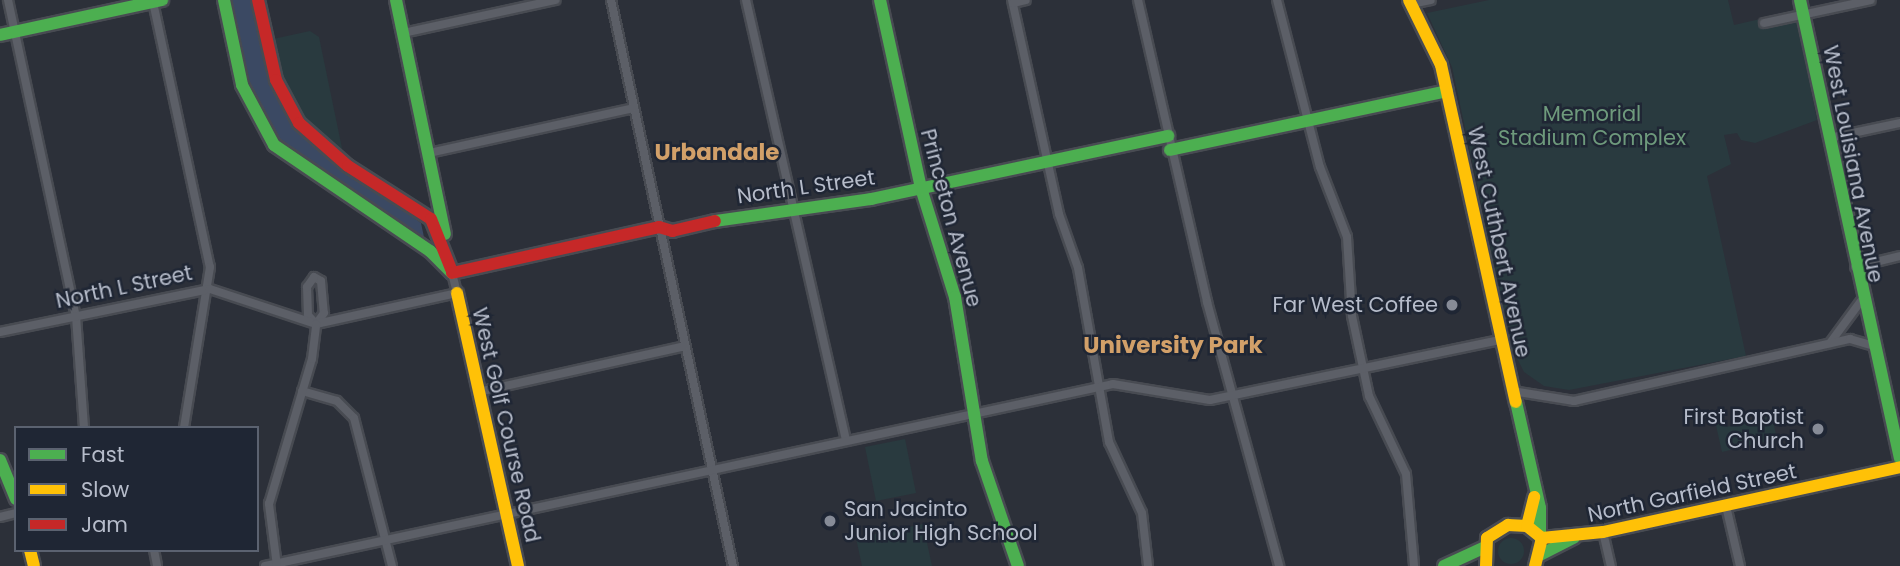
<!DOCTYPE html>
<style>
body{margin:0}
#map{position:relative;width:1900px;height:566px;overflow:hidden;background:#2c3039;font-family:Poppins,sans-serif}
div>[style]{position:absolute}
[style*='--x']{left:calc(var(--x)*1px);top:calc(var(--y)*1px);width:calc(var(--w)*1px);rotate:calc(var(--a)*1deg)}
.green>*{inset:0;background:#293a3f}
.round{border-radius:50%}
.water>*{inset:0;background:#3b4963}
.roads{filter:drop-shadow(2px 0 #484b52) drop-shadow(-2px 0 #484b52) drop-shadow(0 2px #484b52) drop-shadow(0 -2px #484b52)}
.street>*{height:8px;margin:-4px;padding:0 4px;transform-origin:4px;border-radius:4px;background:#5c5f67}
.fast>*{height:12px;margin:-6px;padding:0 6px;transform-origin:6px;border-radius:6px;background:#4caf50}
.slow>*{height:12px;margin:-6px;padding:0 6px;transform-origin:6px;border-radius:6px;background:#ffc107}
.jam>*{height:12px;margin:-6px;padding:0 6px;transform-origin:6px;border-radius:6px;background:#c62828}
.dots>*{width:19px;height:19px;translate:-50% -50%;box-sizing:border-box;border:4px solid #1f2634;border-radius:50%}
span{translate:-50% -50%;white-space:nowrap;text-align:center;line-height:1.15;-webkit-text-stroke:5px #1f2634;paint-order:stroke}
.park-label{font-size:21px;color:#6e9a7c}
.street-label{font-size:21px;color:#b6bcca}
.poi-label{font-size:21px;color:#b6bcca}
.right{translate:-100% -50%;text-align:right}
.left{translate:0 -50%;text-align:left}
.neighbourhood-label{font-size:23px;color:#d2a069;font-weight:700}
.legend{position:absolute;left:14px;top:426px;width:245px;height:126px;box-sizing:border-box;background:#1f2634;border:2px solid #5b6270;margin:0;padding:9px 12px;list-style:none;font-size:21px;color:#b6bcca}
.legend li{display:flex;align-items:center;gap:14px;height:35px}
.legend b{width:35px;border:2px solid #5b6270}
</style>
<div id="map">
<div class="green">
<i style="clip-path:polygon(1489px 0,1728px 0,1734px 25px,1795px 11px,1817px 120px,1755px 143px,1741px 140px,1737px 133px,1724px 135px,1731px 164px,1707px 176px,1746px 356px,1569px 390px,1544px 386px,1524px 372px,1512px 348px,1452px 67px,1427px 13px)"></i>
<i style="clip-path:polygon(310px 31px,319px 37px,343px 153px,305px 121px,282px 77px,273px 39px)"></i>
<i style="clip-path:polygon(1772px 416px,1777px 439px,1722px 452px,1715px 421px,1723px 419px,1726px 427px)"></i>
<i style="clip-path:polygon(905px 439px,916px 493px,876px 501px,865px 447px)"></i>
<i style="clip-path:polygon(923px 524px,932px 566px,862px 566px,856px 538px)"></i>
<i class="round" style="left:1498px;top:538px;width:26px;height:26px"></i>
</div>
<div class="water">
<i style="clip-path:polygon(230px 0,250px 0,270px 86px,293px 128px,421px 223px,425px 242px,284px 147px,252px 96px)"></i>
</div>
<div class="roads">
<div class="street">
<i style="--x:8;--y:0;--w:323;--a:77.9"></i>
<i style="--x:76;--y:316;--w:112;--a:85.9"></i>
<i style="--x:611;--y:0;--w:579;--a:77.84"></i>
<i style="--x:746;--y:0;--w:451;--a:77.2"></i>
<i style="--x:1012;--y:0;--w:219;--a:77.6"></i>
<i style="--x:1059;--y:214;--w:57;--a:70.6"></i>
<i style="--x:1078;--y:268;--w:177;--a:79.9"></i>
<i style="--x:1109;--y:442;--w:78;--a:65.1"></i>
<i style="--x:1142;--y:513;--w:53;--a:83.5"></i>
<i style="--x:1138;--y:0;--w:310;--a:77.1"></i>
<i style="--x:1207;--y:302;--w:274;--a:74.7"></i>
<i style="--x:1277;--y:0;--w:172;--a:75.6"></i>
<i style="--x:1320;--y:167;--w:75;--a:68.9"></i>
<i style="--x:1347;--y:237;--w:79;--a:86.4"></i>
<i style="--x:1352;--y:316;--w:82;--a:78"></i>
<i style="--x:1369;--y:396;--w:86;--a:64.6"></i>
<i style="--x:1406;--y:474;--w:92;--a:85"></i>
<i style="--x:153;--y:2;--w:271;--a:77.9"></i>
<i style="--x:210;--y:267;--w:163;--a:99.2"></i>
<i style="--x:1013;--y:3;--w:13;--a:-13"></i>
<i style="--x:1411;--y:4;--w:20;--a:-11"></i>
<i style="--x:1764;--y:23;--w:109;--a:-12.1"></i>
<i style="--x:403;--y:33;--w:156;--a:-12.2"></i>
<i style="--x:1829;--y:138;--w:73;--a:-11.9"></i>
<i style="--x:429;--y:153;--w:210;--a:-12.4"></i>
<i style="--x:1855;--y:267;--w:46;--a:-13.7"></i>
<i style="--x:314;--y:277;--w:8;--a:30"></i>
<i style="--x:321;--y:281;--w:32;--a:85"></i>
<i style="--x:324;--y:313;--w:14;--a:126"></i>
<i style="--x:316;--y:324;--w:12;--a:-132"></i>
<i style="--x:308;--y:315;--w:28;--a:-92"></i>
<i style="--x:307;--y:287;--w:12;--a:-55"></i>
<i style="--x:0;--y:332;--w:214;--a:-11.6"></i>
<i style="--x:210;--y:289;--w:112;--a:18.3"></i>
<i style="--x:316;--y:324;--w:144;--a:-12.4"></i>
<i style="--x:457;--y:293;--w:21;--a:-104"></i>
<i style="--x:1830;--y:343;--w:52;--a:-53.6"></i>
<i style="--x:302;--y:391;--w:36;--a:16"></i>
<i style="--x:337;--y:401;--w:24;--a:45"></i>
<i style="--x:354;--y:418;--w:153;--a:75.6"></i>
<i style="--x:1512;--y:391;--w:63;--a:9.2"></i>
<i style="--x:1574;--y:401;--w:283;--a:-12.7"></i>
<i style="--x:1850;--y:339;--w:22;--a:16"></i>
<i style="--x:478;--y:392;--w:212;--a:-12.5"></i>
<i style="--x:1726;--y:506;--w:62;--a:76.9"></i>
<i style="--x:0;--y:517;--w:16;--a:-14"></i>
<i style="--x:1603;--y:532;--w:35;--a:77"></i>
<i style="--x:154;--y:550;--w:16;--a:79"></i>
<i style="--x:265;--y:566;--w:867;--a:-12.11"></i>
<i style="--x:1113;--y:384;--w:98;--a:9.4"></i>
<i style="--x:1210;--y:400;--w:296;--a:-11.7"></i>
<i style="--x:277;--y:566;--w:63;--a:-97.4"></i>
<i style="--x:269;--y:504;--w:151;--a:-73.5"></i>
<i style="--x:312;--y:359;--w:35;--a:-83"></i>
</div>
<div class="fast">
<i style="--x:224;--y:0;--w:87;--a:78"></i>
<i style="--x:242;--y:85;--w:68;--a:61.9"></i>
<i style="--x:274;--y:145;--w:189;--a:34.2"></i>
<i style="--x:430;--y:251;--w:31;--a:45"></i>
<i style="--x:396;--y:0;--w:239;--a:78.2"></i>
<i style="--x:880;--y:0;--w:192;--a:77.7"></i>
<i style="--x:921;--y:188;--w:114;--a:72.7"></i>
<i style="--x:955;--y:297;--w:166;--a:80.7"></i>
<i style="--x:982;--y:461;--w:111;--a:71.1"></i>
<i style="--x:1800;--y:0;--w:469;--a:77.7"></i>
<i style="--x:0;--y:35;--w:166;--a:-12.2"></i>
<i style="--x:1170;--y:150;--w:283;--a:-12"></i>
<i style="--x:715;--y:221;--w:158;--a:-8"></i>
<i style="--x:871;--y:199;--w:304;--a:-12"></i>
<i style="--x:1516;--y:402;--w:109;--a:77.2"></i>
<i style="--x:1540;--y:508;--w:29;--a:90"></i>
<i style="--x:0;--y:460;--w:42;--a:67.7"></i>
<i style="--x:1540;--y:555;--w:38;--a:-27"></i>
<i style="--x:1444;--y:566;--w:43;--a:-24.8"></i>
</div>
<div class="slow">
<i style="--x:1409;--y:0;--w:72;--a:63.8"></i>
<i style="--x:1441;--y:65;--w:345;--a:77.5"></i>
<i style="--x:457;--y:293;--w:280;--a:77.4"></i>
<i style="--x:1527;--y:526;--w:30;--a:-76"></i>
<i style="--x:1542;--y:538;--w:61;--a:-5.6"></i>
<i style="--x:1603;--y:532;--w:304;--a:-12.3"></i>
<i style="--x:30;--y:550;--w:16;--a:76"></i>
<i style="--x:1486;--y:566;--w:28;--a:-88"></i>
<i style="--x:1487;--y:538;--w:25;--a:-32"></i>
<i style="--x:1508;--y:525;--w:19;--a:3"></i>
<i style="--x:1527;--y:526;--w:19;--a:39"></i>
<i style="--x:1542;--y:538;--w:29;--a:104"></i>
</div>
<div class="jam">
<i style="--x:258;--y:0;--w:82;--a:77.3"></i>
<i style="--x:276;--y:80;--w:49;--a:61.9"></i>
<i style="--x:299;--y:123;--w:65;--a:41.3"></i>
<i style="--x:348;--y:166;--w:98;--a:32.6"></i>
<i style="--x:431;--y:219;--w:54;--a:68.2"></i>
<i style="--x:452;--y:273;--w:212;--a:-12.5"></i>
<i style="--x:659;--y:227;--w:14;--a:17"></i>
<i style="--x:672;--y:231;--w:44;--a:-13.1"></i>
</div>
</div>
<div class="dots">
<i style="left:1452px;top:305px;background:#868b97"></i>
<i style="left:1818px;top:429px;background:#868b97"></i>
<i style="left:830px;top:521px;background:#868b97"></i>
</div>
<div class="park-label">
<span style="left:1592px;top:126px">Memorial<br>Stadium Complex</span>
</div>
<div class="street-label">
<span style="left:1853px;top:164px;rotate:79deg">West Louisiana Avenue</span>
<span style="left:806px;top:187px;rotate:-8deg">North L Street</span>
<span style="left:951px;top:218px;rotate:75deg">Princeton Avenue</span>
<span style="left:1499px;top:242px;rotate:78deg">West Cuthbert Avenue</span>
<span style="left:124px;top:287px;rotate:-12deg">North L Street</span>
<span style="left:506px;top:425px;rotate:77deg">West Golf Course Road</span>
<span style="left:1692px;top:493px;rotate:-12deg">North Garfield Street</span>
</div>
<div class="poi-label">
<span class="right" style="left:1438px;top:305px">Far West Coffee</span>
<span class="right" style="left:1804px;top:429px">First Baptist<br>Church</span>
<span class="left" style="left:844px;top:521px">San Jacinto<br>Junior High School</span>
</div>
<div class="neighbourhood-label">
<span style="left:717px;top:152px">Urbandale</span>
<span style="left:1173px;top:345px">University Park</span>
</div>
<ul class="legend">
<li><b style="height:9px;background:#4caf50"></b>Fast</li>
<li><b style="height:9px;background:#ffc107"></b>Slow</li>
<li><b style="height:9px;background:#c62828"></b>Jam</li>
</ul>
</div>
